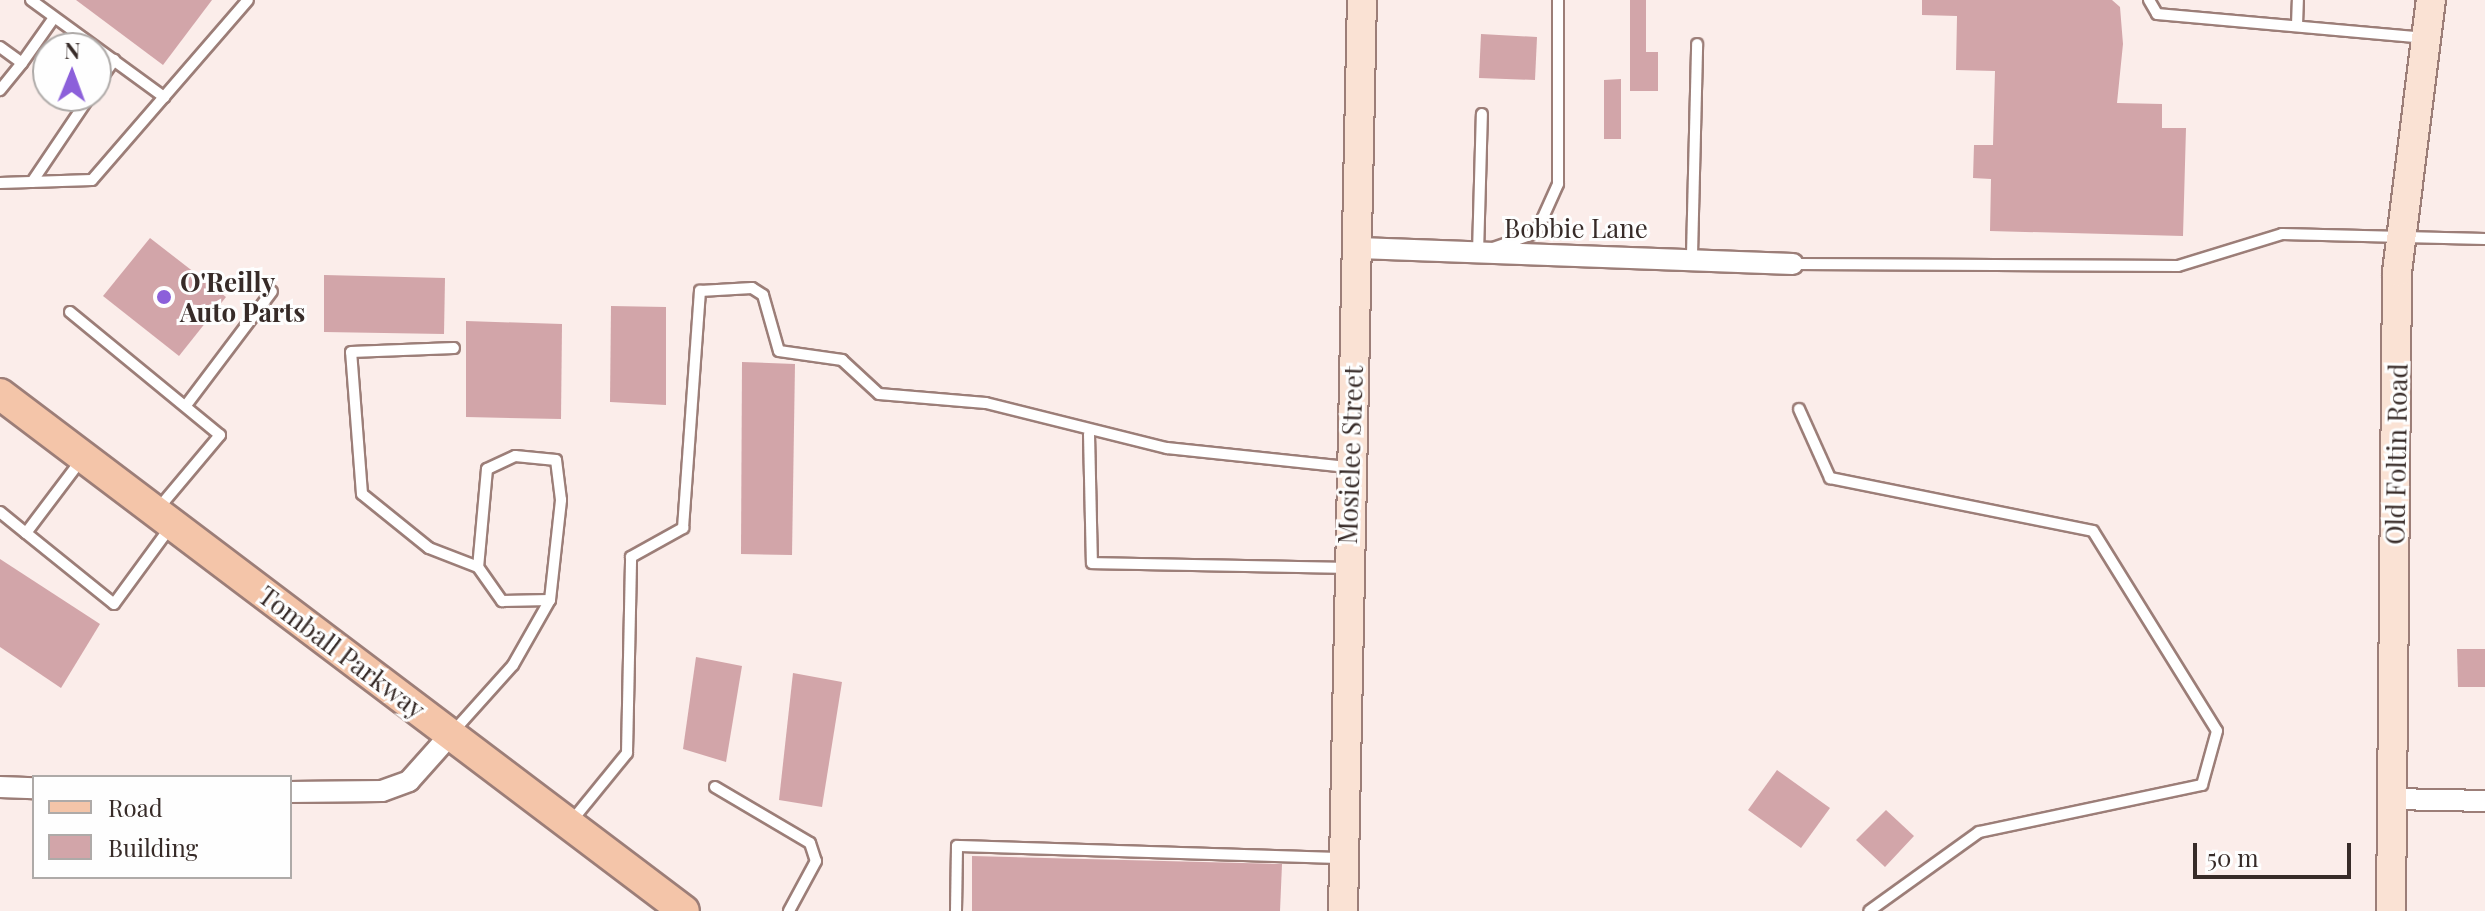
<!DOCTYPE html>
<style>
body{margin:0}
#map{position:relative;width:2485px;height:911px;overflow:hidden;background:#fbedea;font-family:"Playfair Display",serif}
div>[style]{position:absolute}
[style*='--x']{left:calc(var(--x)*1px);top:calc(var(--y)*1px);width:calc(var(--w)*1px);rotate:calc(var(--a)*1deg)}
.building>*{inset:0;background:#d2a5a9}
.roads{filter:drop-shadow(2px 0 #9c7e78) drop-shadow(-2px 0 #9c7e78) drop-shadow(0 2px #9c7e78) drop-shadow(0 -2px #9c7e78)}
.lane>*{height:10px;margin:-5px;padding:0 5px;transform-origin:5px;border-radius:5px;background:#fff}
.street>*{height:20px;margin:-10px;padding:0 10px;transform-origin:10px;border-radius:10px;background:#fff}
.secondary>*{height:28px;margin:-14px;padding:0 14px;transform-origin:14px;border-radius:14px;background:#fae2d4}
.primary>*{height:30px;margin:-15px;padding:0 15px;transform-origin:15px;border-radius:15px;background:#f4c5a9}
.dots>*{width:22px;height:22px;translate:-50% -50%;box-sizing:border-box;border:4px solid #fefefe;border-radius:50%}
span{translate:-50% -50%;white-space:nowrap;text-align:center;line-height:1.15;-webkit-text-stroke:6px #fefefe;paint-order:stroke}
.street-label{font-size:26px;color:#372b28}
.poi-label{font-size:26px;color:#372b28;font-weight:700}
.left{translate:0 -50%;text-align:left}
.legend{position:absolute;left:32px;top:775px;width:260px;height:104px;box-sizing:border-box;background:#fefefe;border:2px solid #aeaaa8;margin:0;padding:10px 14px;list-style:none;font-size:24px;color:#372b28}
.legend li{display:flex;align-items:center;gap:16px;height:40px}
.legend b{width:40px;border:2px solid #aeaaa8}
.north{position:absolute;left:32px;top:32px;width:80px;height:80px;box-sizing:border-box;background:#fefefe;border:2px solid #aeaaa8;border-radius:50%;rotate:1deg;font-size:22px;font-weight:700;line-height:32px;text-align:center;color:#372b28}
.north::after{content:'';display:block;margin:auto;width:28px;height:36px;background:#8c60da;clip-path:polygon(50% 0,100% 100%,50% 72%,0 100%)}
.scale{position:absolute;left:2193px;top:843px;width:158px;height:36px;box-sizing:border-box;border:4px solid #372b28;border-top:0;padding-left:10px;font-size:24px;line-height:28px;white-space:nowrap;color:#372b28;-webkit-text-stroke:6px #fefefe;paint-order:stroke}
</style>
<div id="map">
<div class="building">
<i style="clip-path:polygon(76px 0,212px 0,163px 65px)"></i>
<i style="clip-path:polygon(1630px 0,1646px 0,1646px 52px,1658px 52px,1658px 91px,1630px 91px)"></i>
<i style="clip-path:polygon(1922px 0,2112px 0,2120px 7px,2123px 44px,2117px 103px,2162px 104px,2162px 128px,2186px 128px,2183px 236px,1990px 231px,1991px 179px,1973px 178px,1974px 145px,1993px 145px,1995px 71px,1956px 70px,1957px 16px,1922px 15px)"></i>
<i style="clip-path:polygon(1481px 34px,1537px 37px,1535px 80px,1479px 78px)"></i>
<i style="clip-path:polygon(1621px 79px,1621px 139px,1604px 139px,1604px 80px)"></i>
<i style="clip-path:polygon(150px 238px,226px 297px,179px 356px,103px 296px)"></i>
<i style="clip-path:polygon(324px 275px,445px 278px,444px 334px,324px 332px)"></i>
<i style="clip-path:polygon(611px 306px,666px 307px,666px 405px,610px 402px)"></i>
<i style="clip-path:polygon(466px 321px,562px 324px,561px 419px,466px 417px)"></i>
<i style="clip-path:polygon(742px 362px,795px 364px,792px 555px,741px 554px)"></i>
<i style="clip-path:polygon(0 559px,100px 624px,61px 688px,0 647px)"></i>
<i style="clip-path:polygon(2457px 649px,2485px 649px,2485px 687px,2458px 687px)"></i>
<i style="clip-path:polygon(696px 657px,742px 666px,726px 762px,683px 749px)"></i>
<i style="clip-path:polygon(793px 673px,842px 682px,822px 807px,779px 800px)"></i>
<i style="clip-path:polygon(1777px 770px,1830px 808px,1801px 848px,1748px 810px)"></i>
<i style="clip-path:polygon(1886px 810px,1914px 836px,1885px 867px,1856px 840px)"></i>
<i style="clip-path:polygon(972px 856px,1282px 864px,1280px 911px,972px 911px)"></i>
</div>
<div class="roads">
<div class="lane">
<i style="--x:31;--y:0;--w:165;--a:36.1"></i>
<i style="--x:2149;--y:0;--w:16;--a:60"></i>
<i style="--x:2157;--y:14;--w:270;--a:5.1"></i>
<i style="--x:2297;--y:25;--w:25;--a:-88"></i>
<i style="--x:0;--y:47;--w:27;--a:36"></i>
<i style="--x:22;--y:63;--w:35;--a:129"></i>
<i style="--x:22;--y:63;--w:54;--a:-54.8"></i>
<i style="--x:96;--y:86;--w:32;--a:-55"></i>
<i style="--x:32;--y:182;--w:104;--a:-56"></i>
<i style="--x:0;--y:183;--w:92;--a:-1.9"></i>
<i style="--x:92;--y:180;--w:238;--a:-49.1"></i>
<i style="--x:1493;--y:248;--w:46;--a:-19.2"></i>
<i style="--x:1536;--y:233;--w:54;--a:-65.8"></i>
<i style="--x:1558;--y:184;--w:184;--a:-90"></i>
<i style="--x:1478;--y:253;--w:139;--a:-88.4"></i>
<i style="--x:1692;--y:255;--w:211;--a:-88.6"></i>
<i style="--x:1793;--y:264;--w:385;--a:0.3"></i>
<i style="--x:2178;--y:266;--w:109;--a:-17.1"></i>
<i style="--x:2282;--y:234;--w:203;--a:1.4"></i>
<i style="--x:70;--y:312;--w:194;--a:39.4"></i>
<i style="--x:220;--y:435;--w:98;--a:130"></i>
<i style="--x:187;--y:404;--w:141;--a:-53"></i>
<i style="--x:1799;--y:409;--w:76;--a:65.8"></i>
<i style="--x:1830;--y:478;--w:268;--a:11.4"></i>
<i style="--x:2093;--y:531;--w:235;--a:58.2"></i>
<i style="--x:2217;--y:731;--w:56;--a:105.5"></i>
<i style="--x:2202;--y:785;--w:228;--a:168.1"></i>
<i style="--x:1979;--y:832;--w:135;--a:144.3"></i>
<i style="--x:1089;--y:434;--w:129;--a:88.7"></i>
<i style="--x:1092;--y:563;--w:254;--a:1.1"></i>
<i style="--x:0;--y:512;--w:33;--a:39"></i>
<i style="--x:26;--y:533;--w:93;--a:-52.9"></i>
<i style="--x:26;--y:533;--w:113;--a:38.9"></i>
<i style="--x:114;--y:604;--w:97;--a:-53.8"></i>
<i style="--x:478;--y:567;--w:42;--a:54.8"></i>
<i style="--x:502;--y:601;--w:48;--a:-1.2"></i>
<i style="--x:452;--y:733;--w:91;--a:-48.1"></i>
<i style="--x:513;--y:665;--w:75;--a:-60.4"></i>
<i style="--x:550;--y:600;--w:101;--a:-83.7"></i>
<i style="--x:561;--y:500;--w:40;--a:-97.1"></i>
<i style="--x:556;--y:460;--w:41;--a:-174.4"></i>
<i style="--x:515;--y:456;--w:31;--a:155"></i>
<i style="--x:487;--y:469;--w:98;--a:95.2"></i>
<i style="--x:478;--y:567;--w:53;--a:-158.8"></i>
<i style="--x:429;--y:548;--w:86;--a:-141.1"></i>
<i style="--x:362;--y:494;--w:142;--a:-94.4"></i>
<i style="--x:351;--y:352;--w:103;--a:-2.2"></i>
<i style="--x:715;--y:787;--w:110;--a:30.5"></i>
<i style="--x:810;--y:843;--w:19;--a:72"></i>
<i style="--x:816;--y:861;--w:57;--a:118.4"></i>
<i style="--x:570;--y:823;--w:90;--a:-50.8"></i>
<i style="--x:627;--y:753;--w:196;--a:-88.8"></i>
<i style="--x:631;--y:557;--w:60;--a:-29.1"></i>
<i style="--x:683;--y:528;--w:238;--a:-85.9"></i>
<i style="--x:700;--y:291;--w:52;--a:-3.3"></i>
<i style="--x:752;--y:288;--w:13;--a:32"></i>
<i style="--x:763;--y:295;--w:58;--a:74.1"></i>
<i style="--x:779;--y:351;--w:64;--a:8.1"></i>
<i style="--x:842;--y:360;--w:50;--a:42.6"></i>
<i style="--x:879;--y:394;--w:107;--a:4.8"></i>
<i style="--x:986;--y:403;--w:187;--a:14"></i>
<i style="--x:1167;--y:448;--w:181;--a:6"></i>
<i style="--x:956;--y:911;--w:65;--a:-89.1"></i>
<i style="--x:957;--y:846;--w:384;--a:1.8"></i>
</div>
<div class="street">
<i style="--x:1359;--y:248;--w:434;--a:2.1"></i>
<i style="--x:0;--y:787;--w:34;--a:2"></i>
<i style="--x:290;--y:792;--w:92;--a:-0.6"></i>
<i style="--x:382;--y:791;--w:29;--a:-20"></i>
<i style="--x:409;--y:781;--w:63;--a:-48.2"></i>
<i style="--x:2392;--y:799;--w:93;--a:1.2"></i>
</div>
<div class="secondary">
<i style="--x:1343;--y:911;--w:911;--a:-88.81"></i>
<i style="--x:2391;--y:911;--w:639;--a:-89.46"></i>
<i style="--x:2397;--y:272;--w:274;--a:-82.9"></i>
</div>
<div class="primary">
<i style="--x:0;--y:394;--w:857;--a:37.08"></i>
</div>
</div>
<div class="dots">
<i style="left:164px;top:297px;background:#8c60da"></i>
</div>
<div class="street-label">
<span style="left:1576px;top:228px">Bobbie Lane</span>
<span style="left:2396px;top:454px;rotate:-89deg">Old Foltin Road</span>
<span style="left:1350px;top:455px;rotate:-88deg">Mosielee Street</span>
<span style="left:342px;top:652px;rotate:37deg">Tomball Parkway</span>
</div>
<div class="poi-label">
<span class="left" style="left:180px;top:297px">O'Reilly<br>Auto Parts</span>
</div>
<ul class="legend">
<li><b style="height:10px;background:#f4c5a9"></b>Road</li>
<li><b style="height:22px;background:#d2a5a9"></b>Building</li>
</ul>
<div class="north">N</div>
<div class="scale">50 m</div>
</div>
